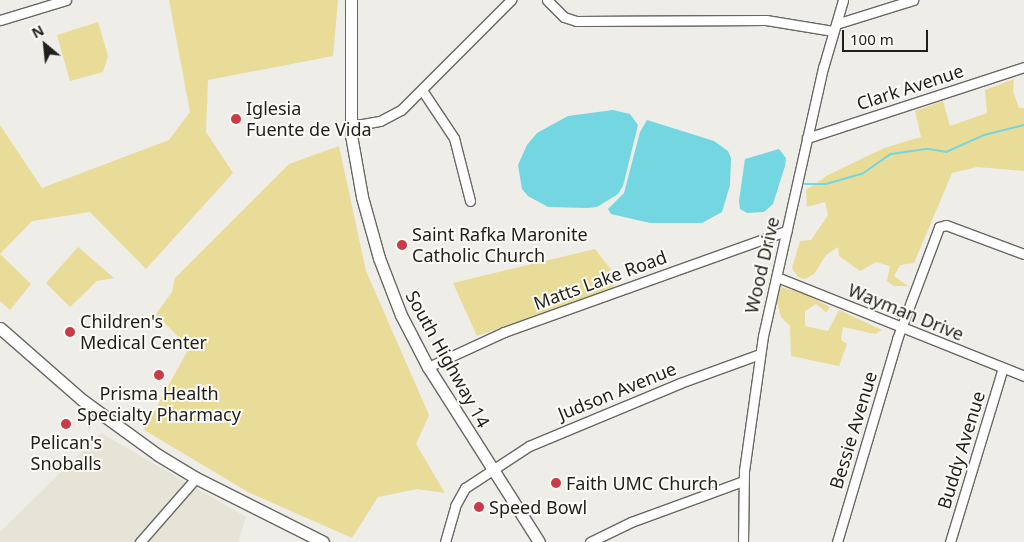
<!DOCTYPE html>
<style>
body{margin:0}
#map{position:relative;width:1024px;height:542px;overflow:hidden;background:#eeede8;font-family:"Noto Sans",sans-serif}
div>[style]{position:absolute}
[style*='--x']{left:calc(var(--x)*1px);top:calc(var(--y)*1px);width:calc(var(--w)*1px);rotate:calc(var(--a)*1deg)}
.built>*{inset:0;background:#e6e4d7}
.green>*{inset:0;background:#e8dc98}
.water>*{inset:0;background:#73d6e0}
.stream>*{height:2px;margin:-1px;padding:0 1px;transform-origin:1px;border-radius:1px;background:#73d6e0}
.roads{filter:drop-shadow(1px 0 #696864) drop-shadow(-1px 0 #696864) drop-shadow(0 1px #696864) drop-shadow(0 -1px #696864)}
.minor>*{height:9px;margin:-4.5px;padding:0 4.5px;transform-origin:4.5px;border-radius:4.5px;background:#fff}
.major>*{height:11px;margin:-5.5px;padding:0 5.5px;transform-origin:5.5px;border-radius:5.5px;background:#fff}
.dots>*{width:14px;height:14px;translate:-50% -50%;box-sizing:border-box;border:2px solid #fcfbf5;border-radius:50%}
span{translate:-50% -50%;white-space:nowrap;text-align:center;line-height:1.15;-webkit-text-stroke:4px #fcfbf5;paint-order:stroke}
.street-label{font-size:18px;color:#1f1f1d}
.poi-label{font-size:18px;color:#1f1f1d}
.left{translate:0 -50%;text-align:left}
.north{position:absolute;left:20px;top:20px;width:50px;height:50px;-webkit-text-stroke:4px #fcfbf5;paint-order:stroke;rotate:332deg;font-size:14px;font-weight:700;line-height:20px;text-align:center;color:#1f1f1d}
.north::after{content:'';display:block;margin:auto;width:18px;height:22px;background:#1f1f1d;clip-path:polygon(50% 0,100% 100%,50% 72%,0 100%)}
.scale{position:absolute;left:842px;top:30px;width:86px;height:22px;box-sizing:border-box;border:2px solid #1f1f1d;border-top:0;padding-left:6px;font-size:15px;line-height:18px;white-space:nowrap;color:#1f1f1d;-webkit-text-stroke:4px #fcfbf5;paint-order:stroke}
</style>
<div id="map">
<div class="built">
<i style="clip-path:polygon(101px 433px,246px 517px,238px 542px,0 542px,0 532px)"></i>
</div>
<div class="green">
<i style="clip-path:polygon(169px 0,338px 0,333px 56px,208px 80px,206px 132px,233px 173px,146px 269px,90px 212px,32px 221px,0 254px,31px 284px,10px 310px,0 301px,0 125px,42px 188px,169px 140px,190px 112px)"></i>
<i style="clip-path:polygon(98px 22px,108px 56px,103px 72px,70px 81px,57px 35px)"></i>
<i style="clip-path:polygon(1014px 79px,1013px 91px,1019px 108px,1024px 108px,1024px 171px,977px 167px,952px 173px,914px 263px,900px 265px,894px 276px,908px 286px,894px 286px,887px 281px,890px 266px,876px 262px,860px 271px,839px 256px,838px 247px,826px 255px,814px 274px,805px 279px,798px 277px,792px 268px,800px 241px,811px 240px,828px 215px,825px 202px,807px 207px,806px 190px,828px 175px,884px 148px,921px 137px,915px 111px,943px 101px,950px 126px,987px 113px,985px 90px)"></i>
<i style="clip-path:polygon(339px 146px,366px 271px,429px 415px,416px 444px,445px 493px,417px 489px,378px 497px,352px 538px,248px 492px,144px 430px,189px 348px,156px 314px,172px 292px,175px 278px,289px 164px)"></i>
<i style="clip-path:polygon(78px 247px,114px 278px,97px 281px,70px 307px,46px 283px)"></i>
<i style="clip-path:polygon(595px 249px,613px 272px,616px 283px,611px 289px,477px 336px,453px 283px)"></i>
<i style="clip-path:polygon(781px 287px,805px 294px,830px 307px,826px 312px,816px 304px,805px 311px,805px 326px,828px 331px,839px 310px,882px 330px,875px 334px,843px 327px,841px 340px,847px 344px,839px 366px,791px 356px,790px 326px,781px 317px,777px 302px)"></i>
</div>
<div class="water">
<i style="clip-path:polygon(613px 110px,630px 114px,638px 125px,623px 186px,618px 194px,597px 207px,587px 208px,548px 207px,528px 196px,522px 189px,518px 165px,527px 145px,537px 133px,568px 116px)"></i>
<i style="clip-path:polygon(647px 120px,714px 141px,728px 151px,731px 158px,730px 185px,722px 212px,702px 223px,650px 223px,611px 214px,608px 209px,624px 193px,640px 132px)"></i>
<i style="clip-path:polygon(779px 149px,786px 158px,785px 166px,773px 204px,764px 212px,747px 213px,740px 209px,739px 201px,745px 159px)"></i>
</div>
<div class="stream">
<i style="--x:805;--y:184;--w:21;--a:0"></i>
<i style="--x:826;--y:184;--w:37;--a:-16"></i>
<i style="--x:862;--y:174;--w:35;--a:-35"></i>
<i style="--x:891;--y:154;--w:37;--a:-8"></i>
<i style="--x:928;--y:149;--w:18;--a:9"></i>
<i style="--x:946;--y:152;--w:42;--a:-24.1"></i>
<i style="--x:984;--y:135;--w:41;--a:-14"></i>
</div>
<div class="roads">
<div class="minor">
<i style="--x:547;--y:0;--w:24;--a:45"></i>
<i style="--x:564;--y:17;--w:13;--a:18"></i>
<i style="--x:576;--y:21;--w:190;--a:-0.3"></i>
<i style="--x:766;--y:20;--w:68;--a:9.3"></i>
<i style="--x:0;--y:20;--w:69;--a:-16.9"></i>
<i style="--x:836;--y:24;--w:81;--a:-17.3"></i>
<i style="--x:422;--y:90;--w:58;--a:56.3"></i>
<i style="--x:454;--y:138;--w:65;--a:75.7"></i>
<i style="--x:351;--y:126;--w:29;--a:-10"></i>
<i style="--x:380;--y:121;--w:24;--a:-28"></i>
<i style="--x:401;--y:110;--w:156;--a:-45"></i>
<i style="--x:807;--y:138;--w:228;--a:-18.1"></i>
<i style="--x:777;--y:277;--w:266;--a:21.8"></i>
<i style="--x:428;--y:367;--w:84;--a:-24.7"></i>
<i style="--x:504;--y:332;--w:300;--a:-19.7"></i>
<i style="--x:140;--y:542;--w:85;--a:-48.8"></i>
<i style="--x:445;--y:542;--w:37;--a:-74"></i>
<i style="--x:455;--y:506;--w:21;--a:-61"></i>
<i style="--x:465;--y:488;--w:77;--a:-33.3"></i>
<i style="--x:529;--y:446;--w:164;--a:-22.6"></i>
<i style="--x:680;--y:383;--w:85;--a:-19.9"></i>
<i style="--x:590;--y:542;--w:46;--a:-26"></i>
<i style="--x:631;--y:522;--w:119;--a:-20.1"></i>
<i style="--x:743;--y:542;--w:71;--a:-89.2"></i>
<i style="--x:744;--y:471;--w:136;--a:-82"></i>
<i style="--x:763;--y:336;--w:275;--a:-77.4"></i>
<i style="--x:823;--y:68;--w:71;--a:-73.6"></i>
<i style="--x:837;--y:542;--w:212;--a:-73.5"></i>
<i style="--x:897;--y:339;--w:120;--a:-69.4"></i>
<i style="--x:939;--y:227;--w:7;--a:-16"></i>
<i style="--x:946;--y:225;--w:83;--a:20.4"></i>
<i style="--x:950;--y:542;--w:182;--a:-73.1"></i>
</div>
<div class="major">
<i style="--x:351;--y:0;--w:135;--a:90"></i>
<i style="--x:351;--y:135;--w:63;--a:79.9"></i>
<i style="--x:362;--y:197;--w:63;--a:74.4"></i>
<i style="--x:379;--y:258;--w:61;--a:68.9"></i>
<i style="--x:401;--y:315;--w:59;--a:62.6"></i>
<i style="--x:428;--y:367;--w:207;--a:57.6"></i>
<i style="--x:0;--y:328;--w:108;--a:41.2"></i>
<i style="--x:81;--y:399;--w:95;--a:36"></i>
<i style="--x:158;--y:455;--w:44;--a:31.2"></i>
<i style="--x:196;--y:478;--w:142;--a:26.7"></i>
</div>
</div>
<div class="dots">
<i style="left:236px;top:119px;background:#ca3a47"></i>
<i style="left:402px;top:245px;background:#ca3a47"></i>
<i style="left:70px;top:332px;background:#ca3a47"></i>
<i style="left:159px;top:375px;background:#ca3a47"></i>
<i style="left:66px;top:424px;background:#ca3a47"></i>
<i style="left:556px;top:483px;background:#ca3a47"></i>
<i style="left:479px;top:507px;background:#ca3a47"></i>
</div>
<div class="street-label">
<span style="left:910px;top:87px;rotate:-18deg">Clark Avenue</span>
<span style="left:762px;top:265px;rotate:-77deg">Wood Drive</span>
<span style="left:600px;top:280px;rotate:-20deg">Matts Lake Road</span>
<span style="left:906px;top:312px;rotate:22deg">Wayman Drive</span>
<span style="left:448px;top:359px;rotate:61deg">South Highway 14</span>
<span style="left:617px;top:391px;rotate:-22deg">Judson Avenue</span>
<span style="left:853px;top:430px;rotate:-73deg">Bessie Avenue</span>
<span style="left:961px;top:450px;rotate:-73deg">Buddy Avenue</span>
</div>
<div class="poi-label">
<span class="left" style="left:246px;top:119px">Iglesia<br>Fuente de Vida</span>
<span class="left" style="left:412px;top:245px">Saint Rafka Maronite<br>Catholic Church</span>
<span class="left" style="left:80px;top:332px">Children's<br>Medical Center</span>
<span style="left:159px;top:404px">Prisma Health<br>Specialty Pharmacy</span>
<span style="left:66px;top:453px">Pelican's<br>Snoballs</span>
<span class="left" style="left:566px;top:483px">Faith UMC Church</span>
<span class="left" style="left:489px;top:507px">Speed Bowl</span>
</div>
<div class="north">N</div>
<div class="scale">100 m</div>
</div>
